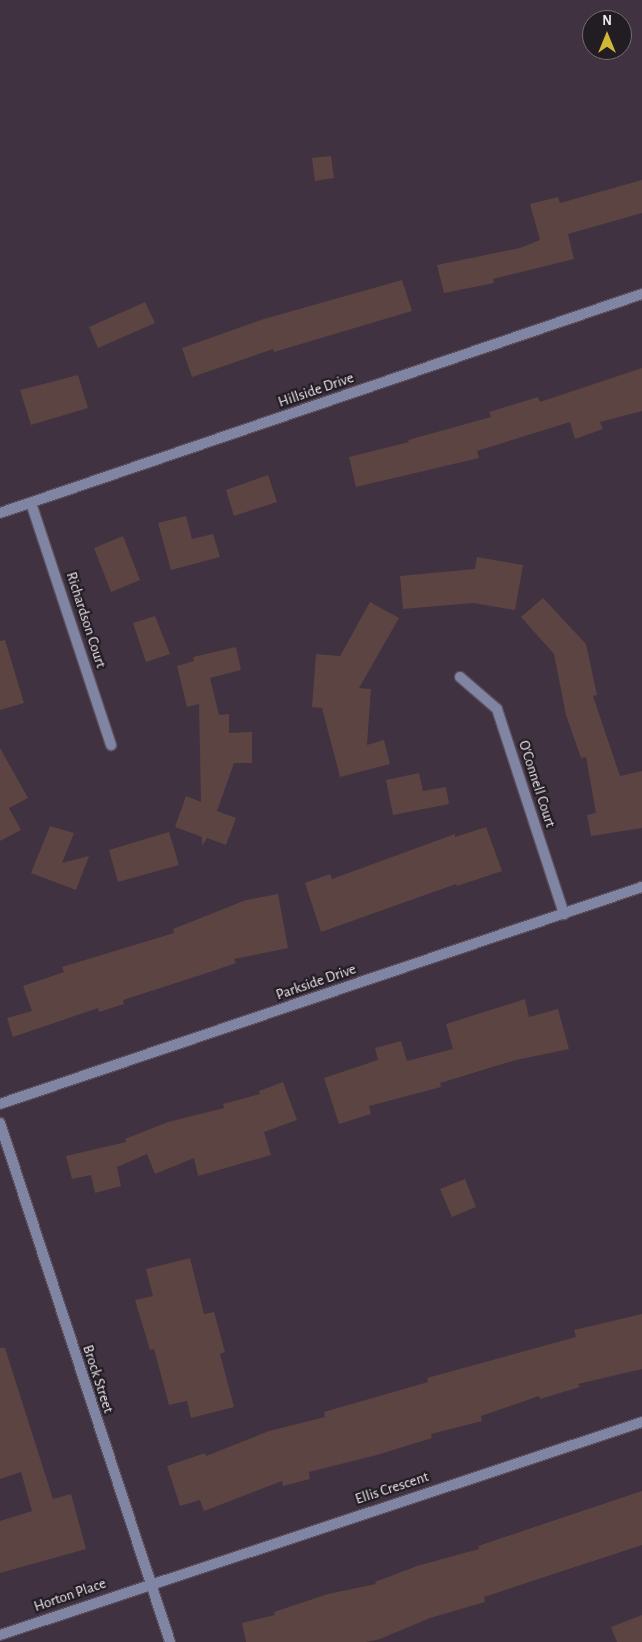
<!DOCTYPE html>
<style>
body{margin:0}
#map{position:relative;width:642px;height:1642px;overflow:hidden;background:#403241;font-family:"Alegreya Sans",sans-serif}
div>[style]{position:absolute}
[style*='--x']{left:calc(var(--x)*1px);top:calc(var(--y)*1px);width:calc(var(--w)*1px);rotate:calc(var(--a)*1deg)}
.building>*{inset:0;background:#5b4441}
.roads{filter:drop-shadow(1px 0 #5c4f5d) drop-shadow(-1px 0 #5c4f5d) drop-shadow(0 1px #5c4f5d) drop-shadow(0 -1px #5c4f5d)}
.minor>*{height:10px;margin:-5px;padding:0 5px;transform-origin:5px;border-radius:5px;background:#8085a4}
span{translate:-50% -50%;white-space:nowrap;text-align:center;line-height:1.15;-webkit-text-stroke:4.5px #221c23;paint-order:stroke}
.street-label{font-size:15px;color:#f0e7f1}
.north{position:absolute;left:582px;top:10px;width:50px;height:50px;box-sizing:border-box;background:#221c23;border:1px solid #746d75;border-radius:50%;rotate:0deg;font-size:14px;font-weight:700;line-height:20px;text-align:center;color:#f0e7f1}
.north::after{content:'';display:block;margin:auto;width:18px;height:22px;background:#d0b736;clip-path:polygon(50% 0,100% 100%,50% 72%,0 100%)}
</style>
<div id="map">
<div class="building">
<i style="clip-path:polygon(331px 156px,334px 178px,315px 181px,312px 158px)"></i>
<i style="clip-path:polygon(642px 180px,642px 213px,568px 234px,574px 259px,493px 279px,494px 283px,444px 293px,437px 265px,520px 248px,540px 240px,530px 204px,558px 197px,560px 203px)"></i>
<i style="clip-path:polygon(402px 280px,412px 311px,274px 352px,273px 349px,192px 377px,182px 348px,264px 319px)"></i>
<i style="clip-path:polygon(145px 302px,155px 323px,98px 348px,89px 327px)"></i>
<i style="clip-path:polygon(642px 368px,642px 411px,600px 422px,603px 429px,575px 439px,570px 422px,477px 451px,479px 458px,356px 487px,349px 457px,409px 442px,408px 440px,491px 417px,489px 412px,538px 397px,540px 402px)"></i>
<i style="clip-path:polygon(78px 375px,88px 408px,31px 425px,20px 390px)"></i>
<i style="clip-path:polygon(268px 475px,277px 502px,234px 516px,226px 490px)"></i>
<i style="clip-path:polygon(186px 516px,192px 539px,213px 534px,220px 557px,171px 570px,158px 523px)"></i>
<i style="clip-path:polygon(123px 536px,140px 580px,111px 592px,94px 548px)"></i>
<i style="clip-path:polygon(477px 557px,523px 565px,515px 610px,473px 603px,403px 609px,400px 576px,475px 569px)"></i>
<i style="clip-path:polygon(543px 598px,586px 644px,597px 695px,593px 696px,620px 776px,642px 771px,642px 828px,591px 836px,587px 815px,596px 813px,586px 757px,581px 758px,566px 715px,554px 654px,521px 617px)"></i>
<i style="clip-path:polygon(370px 602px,399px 618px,359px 688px,371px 689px,367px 745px,384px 740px,390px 764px,340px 777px,322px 708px,312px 707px,316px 654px,340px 656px)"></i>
<i style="clip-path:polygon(155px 616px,170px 654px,146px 662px,133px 623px)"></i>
<i style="clip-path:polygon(5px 640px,24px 703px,0 710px,0 641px)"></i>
<i style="clip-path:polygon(236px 647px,241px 670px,210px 678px,219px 715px,229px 714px,229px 733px,252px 732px,252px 763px,234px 763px,217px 811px,236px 818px,226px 845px,207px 838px,202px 846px,202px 837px,175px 827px,186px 796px,201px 802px,199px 704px,187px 707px,177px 666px,194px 661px,193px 657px)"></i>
<i style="clip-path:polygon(0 748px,28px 798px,9px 808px,21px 830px,0 841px)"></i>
<i style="clip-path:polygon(419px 773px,423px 791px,446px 787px,449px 804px,393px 815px,386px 780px)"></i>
<i style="clip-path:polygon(50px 826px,74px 833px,62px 863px,89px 856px,76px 890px,31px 873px)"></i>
<i style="clip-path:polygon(486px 827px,502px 871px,457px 886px,456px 884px,321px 932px,305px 883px,330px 874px,332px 879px,455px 834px,455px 837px)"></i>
<i style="clip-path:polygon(169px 832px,179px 865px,118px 882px,109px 850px)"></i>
<i style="clip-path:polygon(278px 894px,288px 948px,234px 959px,236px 963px,210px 972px,123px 1000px,124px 1004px,99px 1012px,98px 1008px,13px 1037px,7px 1018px,32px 1011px,23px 986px,64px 972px,62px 967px,174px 933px,173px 929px,246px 900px)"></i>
<i style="clip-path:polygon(525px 999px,529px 1017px,558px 1009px,569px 1049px,516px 1060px,440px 1083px,441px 1087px,369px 1106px,371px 1114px,339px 1124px,324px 1078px,378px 1060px,375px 1048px,401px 1041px,407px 1061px,453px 1049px,446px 1024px)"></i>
<i style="clip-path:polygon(283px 1082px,297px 1120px,264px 1132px,271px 1155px,198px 1176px,194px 1158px,155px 1174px,147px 1154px,117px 1167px,121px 1186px,95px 1193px,91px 1175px,72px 1179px,66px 1156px,126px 1142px,125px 1139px,168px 1122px,224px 1108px,223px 1104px,260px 1094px,259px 1091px)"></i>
<i style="clip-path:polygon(465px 1179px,476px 1207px,452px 1217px,440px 1189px)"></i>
<i style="clip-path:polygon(190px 1258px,204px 1314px,214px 1312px,225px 1352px,220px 1354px,234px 1407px,191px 1418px,187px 1401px,169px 1405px,154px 1349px,150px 1350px,135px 1300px,153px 1296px,146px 1269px)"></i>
<i style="clip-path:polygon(642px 1314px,642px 1369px,578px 1384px,580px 1387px,540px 1399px,539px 1396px,481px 1416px,482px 1421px,431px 1434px,432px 1438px,377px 1455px,309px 1472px,310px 1479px,283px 1486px,282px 1481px,204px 1511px,200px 1500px,180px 1506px,167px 1466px,205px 1453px,206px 1456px,269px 1431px,325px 1417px,324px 1412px,428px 1382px,427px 1378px,576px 1337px,574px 1330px)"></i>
<i style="clip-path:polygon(0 1348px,5px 1348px,53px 1499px,71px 1494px,86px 1549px,0 1573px,0 1521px,32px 1511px,21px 1472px,0 1479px)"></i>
<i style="clip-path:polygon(642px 1491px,642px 1545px,484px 1597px,485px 1602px,430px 1618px,380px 1639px,366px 1642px,246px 1642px,242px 1623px,275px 1615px,274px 1612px,328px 1594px,376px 1584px,375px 1582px,417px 1566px,479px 1549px,478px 1546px)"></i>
<i style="clip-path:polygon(642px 1615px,642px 1642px,617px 1642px,611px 1627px)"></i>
</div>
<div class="roads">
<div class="minor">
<i style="--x:31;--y:503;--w:255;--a:71.7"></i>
<i style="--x:0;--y:513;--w:678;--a:-18.84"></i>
<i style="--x:460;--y:677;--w:49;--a:40.9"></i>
<i style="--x:497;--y:709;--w:216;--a:71.9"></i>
<i style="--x:0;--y:1104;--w:678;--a:-18.68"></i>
<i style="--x:0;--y:1123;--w:546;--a:71.86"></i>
<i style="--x:0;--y:1635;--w:676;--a:-18.35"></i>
</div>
</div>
<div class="street-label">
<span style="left:316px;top:390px;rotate:-19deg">Hillside Drive</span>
<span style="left:86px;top:620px;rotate:72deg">Richardson Court</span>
<span style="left:537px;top:784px;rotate:72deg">O'Connell Court</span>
<span style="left:316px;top:982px;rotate:-19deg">Parkside Drive</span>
<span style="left:98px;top:1379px;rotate:72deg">Brock Street</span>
<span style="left:392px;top:1488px;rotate:-18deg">Ellis Crescent</span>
<span style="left:70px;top:1595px;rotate:-19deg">Horton Place</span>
</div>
<div class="north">N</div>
</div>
